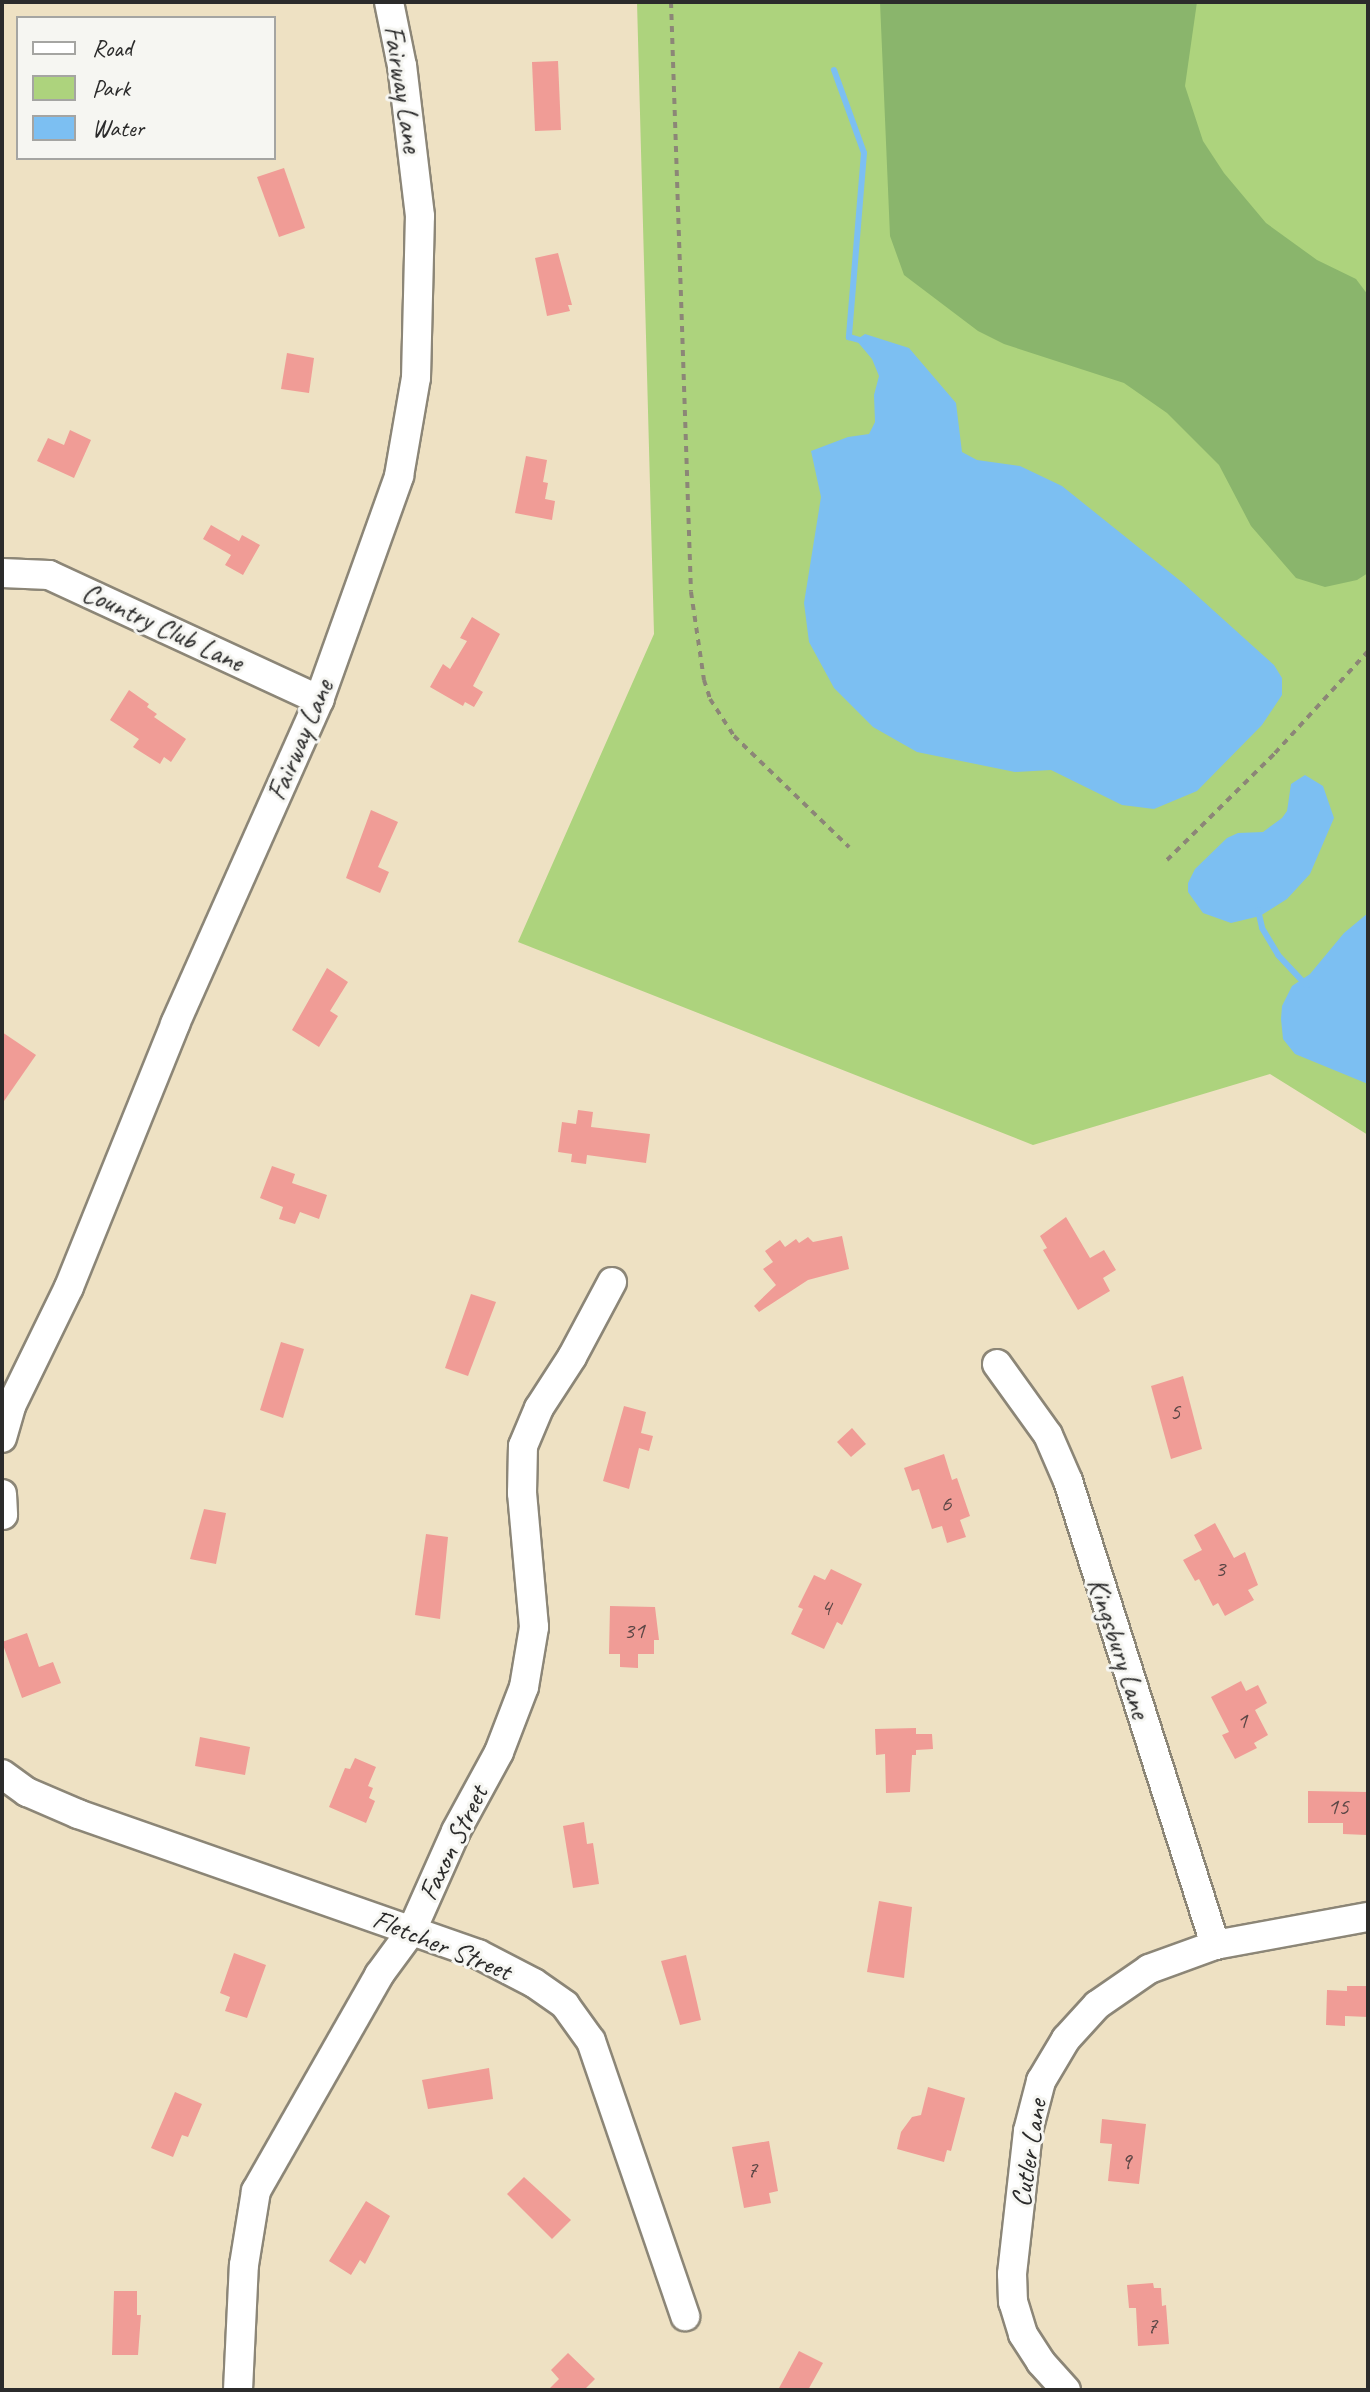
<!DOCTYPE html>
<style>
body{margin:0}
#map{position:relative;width:1370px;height:2392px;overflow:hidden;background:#eee1c3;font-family:Caveat,sans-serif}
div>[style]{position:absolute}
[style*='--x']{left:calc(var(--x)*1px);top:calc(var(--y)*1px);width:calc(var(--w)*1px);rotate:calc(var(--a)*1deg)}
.green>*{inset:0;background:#add37d}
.forest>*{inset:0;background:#8ab56c}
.water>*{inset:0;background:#7cbff2}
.stream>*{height:6px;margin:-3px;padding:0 3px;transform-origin:3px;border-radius:3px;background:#7cbff2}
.building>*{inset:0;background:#f09c96}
.path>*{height:4px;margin-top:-2px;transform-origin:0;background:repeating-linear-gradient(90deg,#8c8677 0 6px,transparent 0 12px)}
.roads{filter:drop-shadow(2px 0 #8c8677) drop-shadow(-2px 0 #8c8677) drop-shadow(0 2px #8c8677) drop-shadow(0 -2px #8c8677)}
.minor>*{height:28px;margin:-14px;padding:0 14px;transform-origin:14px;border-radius:14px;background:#fff}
span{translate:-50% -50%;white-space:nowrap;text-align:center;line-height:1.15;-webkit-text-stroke:6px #f6f6f2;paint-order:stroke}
.number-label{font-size:24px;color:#5c4746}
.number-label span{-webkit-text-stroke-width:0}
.street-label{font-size:28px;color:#2b2b2b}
.frame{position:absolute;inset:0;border:4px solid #2b2b2b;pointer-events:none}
.legend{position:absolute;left:16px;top:16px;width:260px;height:144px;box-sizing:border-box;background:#f6f6f2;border:2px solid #a5a5a2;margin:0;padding:10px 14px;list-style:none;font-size:24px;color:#2b2b2b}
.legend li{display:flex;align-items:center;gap:16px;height:40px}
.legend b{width:40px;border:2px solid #a5a5a2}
</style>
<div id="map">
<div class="green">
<i style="clip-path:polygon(637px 2px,1368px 2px,1368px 1135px,1270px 1074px,1033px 1145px,518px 942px,654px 634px)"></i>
</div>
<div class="forest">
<i style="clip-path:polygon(880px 2px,1197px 2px,1185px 86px,1203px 141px,1224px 173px,1266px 223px,1317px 260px,1356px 279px,1368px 295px,1368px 573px,1357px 580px,1325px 587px,1296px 578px,1251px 526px,1219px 465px,1167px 413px,1124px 383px,1004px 344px,978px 331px,904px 275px,890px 236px)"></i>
</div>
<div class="water">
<i style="clip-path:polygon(865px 334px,909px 348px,956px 403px,962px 452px,977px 460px,1020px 466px,1062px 486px,1183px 583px,1274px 665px,1282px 678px,1282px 695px,1262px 725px,1197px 791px,1154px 809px,1122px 805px,1051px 770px,1015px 772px,917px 752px,873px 727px,834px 688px,809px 642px,804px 603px,821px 497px,811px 451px,848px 437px,869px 434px,875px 422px,874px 395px,879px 376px,872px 359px,856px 340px)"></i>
<i style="clip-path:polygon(1305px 775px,1323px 786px,1334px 818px,1310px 874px,1287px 899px,1260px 916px,1231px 923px,1203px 913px,1188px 892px,1188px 883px,1195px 869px,1227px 838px,1238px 833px,1263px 832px,1282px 818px,1287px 811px,1291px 784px)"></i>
<i style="clip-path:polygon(1368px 913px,1368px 1084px,1295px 1054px,1283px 1039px,1281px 1019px,1282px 1006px,1292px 986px,1310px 974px,1344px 933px)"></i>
</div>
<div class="stream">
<i style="--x:834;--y:70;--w:88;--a:70.1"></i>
<i style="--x:864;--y:153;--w:185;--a:94.7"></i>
<i style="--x:849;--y:337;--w:15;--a:16"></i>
<i style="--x:1258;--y:910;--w:18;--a:77"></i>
<i style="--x:1262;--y:928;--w:31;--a:59"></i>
<i style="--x:1278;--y:955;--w:42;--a:46.9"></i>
</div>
<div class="building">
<i style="clip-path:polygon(558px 61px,561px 130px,535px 131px,532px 62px)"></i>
<i style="clip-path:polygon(284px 168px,305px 228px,279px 237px,257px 177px)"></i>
<i style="clip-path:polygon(558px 253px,572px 305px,568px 305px,570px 311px,547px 316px,535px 258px)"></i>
<i style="clip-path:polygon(287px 353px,314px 358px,309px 393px,281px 389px)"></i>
<i style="clip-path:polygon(70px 430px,91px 440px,74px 478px,37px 461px,48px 438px,64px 445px)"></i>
<i style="clip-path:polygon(526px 456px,547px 460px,543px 482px,548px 483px,545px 499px,555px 501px,552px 520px,515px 513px)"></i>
<i style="clip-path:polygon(211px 525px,239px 541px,242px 535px,260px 545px,243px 575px,225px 565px,231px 555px,203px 539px)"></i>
<i style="clip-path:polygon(472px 617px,500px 634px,473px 686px,483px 692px,474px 707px,465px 702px,463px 706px,430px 687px,443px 664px,450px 669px,467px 641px,460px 638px)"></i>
<i style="clip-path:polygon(129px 690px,149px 704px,147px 707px,157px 714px,154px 717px,186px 739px,171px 762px,164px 757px,160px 764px,133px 747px,139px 739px,110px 720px)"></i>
<i style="clip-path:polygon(371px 810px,398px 822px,378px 867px,389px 872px,380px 893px,346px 878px)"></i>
<i style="clip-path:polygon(327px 968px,348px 982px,330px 1011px,338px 1016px,319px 1047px,292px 1030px)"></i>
<i style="clip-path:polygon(2px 1032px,36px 1055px,2px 1104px)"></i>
<i style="clip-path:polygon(578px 1110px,593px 1112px,591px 1127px,650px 1134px,646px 1163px,587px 1155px,586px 1164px,571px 1162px,572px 1154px,558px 1152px,562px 1122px,576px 1124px)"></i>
<i style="clip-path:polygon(272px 1166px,295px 1174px,292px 1183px,327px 1195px,319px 1219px,300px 1212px,295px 1224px,279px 1219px,283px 1207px,260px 1198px)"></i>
<i style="clip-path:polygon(1066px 1217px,1090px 1258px,1104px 1250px,1116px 1270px,1103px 1278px,1110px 1291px,1078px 1310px,1043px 1250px,1047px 1248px,1040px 1236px)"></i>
<i style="clip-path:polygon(842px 1236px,849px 1269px,808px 1280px,759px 1312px,754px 1306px,776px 1285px,763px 1269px,773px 1262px,765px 1251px,780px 1240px,785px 1247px,796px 1239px,799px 1243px,808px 1237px,813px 1242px)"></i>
<i style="clip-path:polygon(471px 1294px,496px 1302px,468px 1376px,445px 1368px)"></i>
<i style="clip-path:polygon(281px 1342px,304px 1349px,283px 1418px,260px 1410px)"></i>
<i style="clip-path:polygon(1183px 1376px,1202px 1449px,1171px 1459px,1151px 1386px)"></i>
<i style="clip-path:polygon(624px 1406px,646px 1412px,641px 1433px,653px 1436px,649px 1451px,639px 1448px,629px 1489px,603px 1481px)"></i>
<i style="clip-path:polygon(852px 1428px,866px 1444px,851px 1457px,837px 1442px)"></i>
<i style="clip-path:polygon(944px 1454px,952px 1480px,957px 1478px,970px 1516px,960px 1520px,966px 1537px,947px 1543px,942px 1526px,932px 1529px,919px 1489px,912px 1491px,904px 1468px)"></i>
<i style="clip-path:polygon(204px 1509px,226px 1513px,216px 1564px,190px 1559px)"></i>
<i style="clip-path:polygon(1215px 1523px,1234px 1558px,1245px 1552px,1258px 1585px,1248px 1590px,1254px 1600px,1225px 1616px,1218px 1603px,1213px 1606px,1199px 1579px,1195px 1581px,1183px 1560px,1202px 1550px,1194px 1535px)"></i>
<i style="clip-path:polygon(426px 1534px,448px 1537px,440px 1619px,415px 1615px)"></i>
<i style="clip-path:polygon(831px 1569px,862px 1584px,842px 1625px,837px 1622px,824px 1649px,791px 1634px,803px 1609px,798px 1607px,814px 1575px,825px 1580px)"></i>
<i style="clip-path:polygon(610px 1606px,655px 1607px,659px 1640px,654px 1640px,654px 1654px,638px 1654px,638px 1668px,620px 1667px,620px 1654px,609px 1654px)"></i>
<i style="clip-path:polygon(27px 1633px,39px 1667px,53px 1662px,61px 1683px,22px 1698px,2px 1642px)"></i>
<i style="clip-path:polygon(1241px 1681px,1246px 1691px,1258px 1685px,1267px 1703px,1255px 1710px,1268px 1735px,1254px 1743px,1257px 1748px,1235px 1759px,1222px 1735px,1229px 1732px,1211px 1697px)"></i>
<i style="clip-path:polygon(916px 1728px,916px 1734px,932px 1734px,933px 1749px,916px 1750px,916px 1755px,912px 1755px,910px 1792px,886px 1793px,885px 1754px,876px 1755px,875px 1729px)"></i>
<i style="clip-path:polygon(200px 1737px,250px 1747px,245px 1775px,195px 1766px)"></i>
<i style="clip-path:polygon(355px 1758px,376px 1767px,368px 1786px,373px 1788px,369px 1798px,375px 1801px,366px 1823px,329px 1807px,345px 1768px,350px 1769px)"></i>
<i style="clip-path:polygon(1308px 1791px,1368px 1792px,1367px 1835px,1343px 1834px,1343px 1823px,1308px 1823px)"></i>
<i style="clip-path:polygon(584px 1822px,587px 1844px,593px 1843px,599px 1884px,573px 1888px,563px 1826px)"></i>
<i style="clip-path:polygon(879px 1901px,912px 1907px,904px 1978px,867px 1972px)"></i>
<i style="clip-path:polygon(234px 1953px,266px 1965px,247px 2018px,225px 2011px,230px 1997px,220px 1993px)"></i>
<i style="clip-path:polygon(686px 1955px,701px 2020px,680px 2025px,661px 1961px)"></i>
<i style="clip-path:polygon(1347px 1986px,1368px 1986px,1368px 2017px,1345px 2016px,1345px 2026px,1326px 2025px,1327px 1990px,1347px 1991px)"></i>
<i style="clip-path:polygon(489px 2068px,493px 2099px,428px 2109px,422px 2080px)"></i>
<i style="clip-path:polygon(928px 2087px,965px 2098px,951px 2151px,947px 2150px,944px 2162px,897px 2149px,901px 2132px,912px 2117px,921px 2115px)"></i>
<i style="clip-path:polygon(175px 2092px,202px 2104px,188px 2137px,182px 2135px,173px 2157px,151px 2148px)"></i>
<i style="clip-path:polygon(1102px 2119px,1146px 2124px,1139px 2184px,1108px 2181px,1112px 2144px,1100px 2143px)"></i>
<i style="clip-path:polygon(769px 2141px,778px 2191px,769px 2193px,771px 2203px,744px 2208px,732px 2147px)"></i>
<i style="clip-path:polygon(524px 2177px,571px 2220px,552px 2239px,507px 2194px)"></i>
<i style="clip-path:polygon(366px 2201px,390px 2216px,365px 2264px,360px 2260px,351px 2275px,329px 2261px)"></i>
<i style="clip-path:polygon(1153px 2283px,1154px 2288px,1161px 2288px,1162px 2306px,1166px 2305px,1169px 2344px,1138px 2346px,1136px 2308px,1129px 2308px,1127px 2285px)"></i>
<i style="clip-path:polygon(114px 2291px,137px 2291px,137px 2315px,141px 2315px,138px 2355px,112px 2355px)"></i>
<i style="clip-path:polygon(799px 2351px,823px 2363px,808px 2390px,778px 2390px)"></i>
<i style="clip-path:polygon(568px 2353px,595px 2379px,584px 2390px,548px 2390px,559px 2379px,551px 2370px)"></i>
</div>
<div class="path">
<i style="--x:671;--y:2;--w:590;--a:88.06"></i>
<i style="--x:691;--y:592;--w:89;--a:81.6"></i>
<i style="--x:704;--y:680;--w:20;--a:72"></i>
<i style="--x:710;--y:699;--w:44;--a:57"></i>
<i style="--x:734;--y:736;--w:160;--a:44"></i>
<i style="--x:1167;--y:860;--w:152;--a:-44.7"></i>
<i style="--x:1275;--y:753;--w:138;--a:-47.6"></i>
</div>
<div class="roads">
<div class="minor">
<i style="--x:2;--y:573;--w:47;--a:2.4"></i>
<i style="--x:49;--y:575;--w:298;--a:24.8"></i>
<i style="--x:997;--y:1364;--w:87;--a:54.3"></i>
<i style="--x:1048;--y:1435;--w:50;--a:66.5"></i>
<i style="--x:1068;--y:1481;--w:487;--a:72.4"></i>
<i style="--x:2;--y:1438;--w:33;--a:-74"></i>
<i style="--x:11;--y:1406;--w:132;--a:-64"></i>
<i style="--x:69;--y:1287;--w:284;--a:-68"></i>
<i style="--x:175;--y:1024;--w:355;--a:-66"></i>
<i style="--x:319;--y:700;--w:238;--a:-70.3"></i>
<i style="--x:399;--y:476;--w:99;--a:-80.2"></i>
<i style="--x:416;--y:378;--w:162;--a:-88.6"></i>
<i style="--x:420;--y:216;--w:151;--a:-96.8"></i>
<i style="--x:402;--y:66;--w:65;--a:-101.5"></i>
<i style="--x:2;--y:1494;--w:21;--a:87"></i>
<i style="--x:2;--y:1774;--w:31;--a:36"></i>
<i style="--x:27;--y:1792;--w:56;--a:23.3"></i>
<i style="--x:78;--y:1814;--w:424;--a:19.3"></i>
<i style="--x:478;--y:1954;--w:63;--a:27.4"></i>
<i style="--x:534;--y:1983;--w:38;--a:35"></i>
<i style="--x:565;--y:2005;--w:44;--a:54.2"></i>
<i style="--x:591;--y:2041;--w:291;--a:71.1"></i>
<i style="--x:238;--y:2390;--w:125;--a:-87.3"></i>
<i style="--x:244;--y:2265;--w:75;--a:-80.8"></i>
<i style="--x:256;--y:2191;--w:249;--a:-60.3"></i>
<i style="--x:379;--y:1975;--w:56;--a:-53.7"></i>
<i style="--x:412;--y:1930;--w:108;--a:-66"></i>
<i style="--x:456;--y:1831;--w:90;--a:-61.4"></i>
<i style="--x:499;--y:1752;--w:70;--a:-69"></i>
<i style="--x:524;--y:1687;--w:61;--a:-80.5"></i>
<i style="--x:534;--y:1627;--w:135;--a:-95.1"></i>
<i style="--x:522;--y:1493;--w:47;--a:-88.8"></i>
<i style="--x:523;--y:1446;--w:41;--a:-67.2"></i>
<i style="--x:539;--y:1408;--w:61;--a:-57.1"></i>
<i style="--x:572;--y:1357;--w:85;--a:-61.9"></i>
<i style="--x:1066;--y:2390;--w:38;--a:-132"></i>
<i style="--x:1041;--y:2362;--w:33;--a:-123"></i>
<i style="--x:1023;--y:2334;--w:34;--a:-107"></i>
<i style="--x:1013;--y:2302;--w:28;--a:-92"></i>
<i style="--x:1012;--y:2274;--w:144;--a:-83.6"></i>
<i style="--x:1028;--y:2131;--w:52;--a:-75.4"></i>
<i style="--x:1041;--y:2081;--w:49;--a:-59.2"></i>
<i style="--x:1066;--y:2039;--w:46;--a:-47.6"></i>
<i style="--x:1097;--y:2005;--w:63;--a:-34.7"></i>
<i style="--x:1149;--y:1969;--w:70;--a:-20"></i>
<i style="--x:1215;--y:1945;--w:156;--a:-10.4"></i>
</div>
</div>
<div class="number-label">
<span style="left:1175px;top:1412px">5</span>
<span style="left:946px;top:1504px">6</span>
<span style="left:1220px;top:1569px">3</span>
<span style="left:826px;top:1608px">4</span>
<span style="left:634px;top:1631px">31</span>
<span style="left:1242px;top:1721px">1</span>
<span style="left:1338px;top:1807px">15</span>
<span style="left:1126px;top:2162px">9</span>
<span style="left:752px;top:2170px">7</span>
<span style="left:1152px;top:2326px">7</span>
</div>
<div class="street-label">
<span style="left:403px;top:89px;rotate:81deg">Fairway Lane</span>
<span style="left:163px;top:627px;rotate:25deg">Country Club Lane</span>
<span style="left:300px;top:740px;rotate:-67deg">Fairway Lane</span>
<span style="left:1119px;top:1648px;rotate:72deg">Kingsbury Lane</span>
<span style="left:453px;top:1843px;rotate:-64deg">Faxon Street</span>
<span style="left:442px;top:1945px;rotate:22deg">Fletcher Street</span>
<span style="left:1029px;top:2153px;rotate:-81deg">Cutler Lane</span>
</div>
<div class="frame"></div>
<ul class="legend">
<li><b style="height:10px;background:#fff"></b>Road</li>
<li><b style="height:22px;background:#add37d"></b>Park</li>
<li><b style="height:22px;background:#7cbff2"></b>Water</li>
</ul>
</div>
